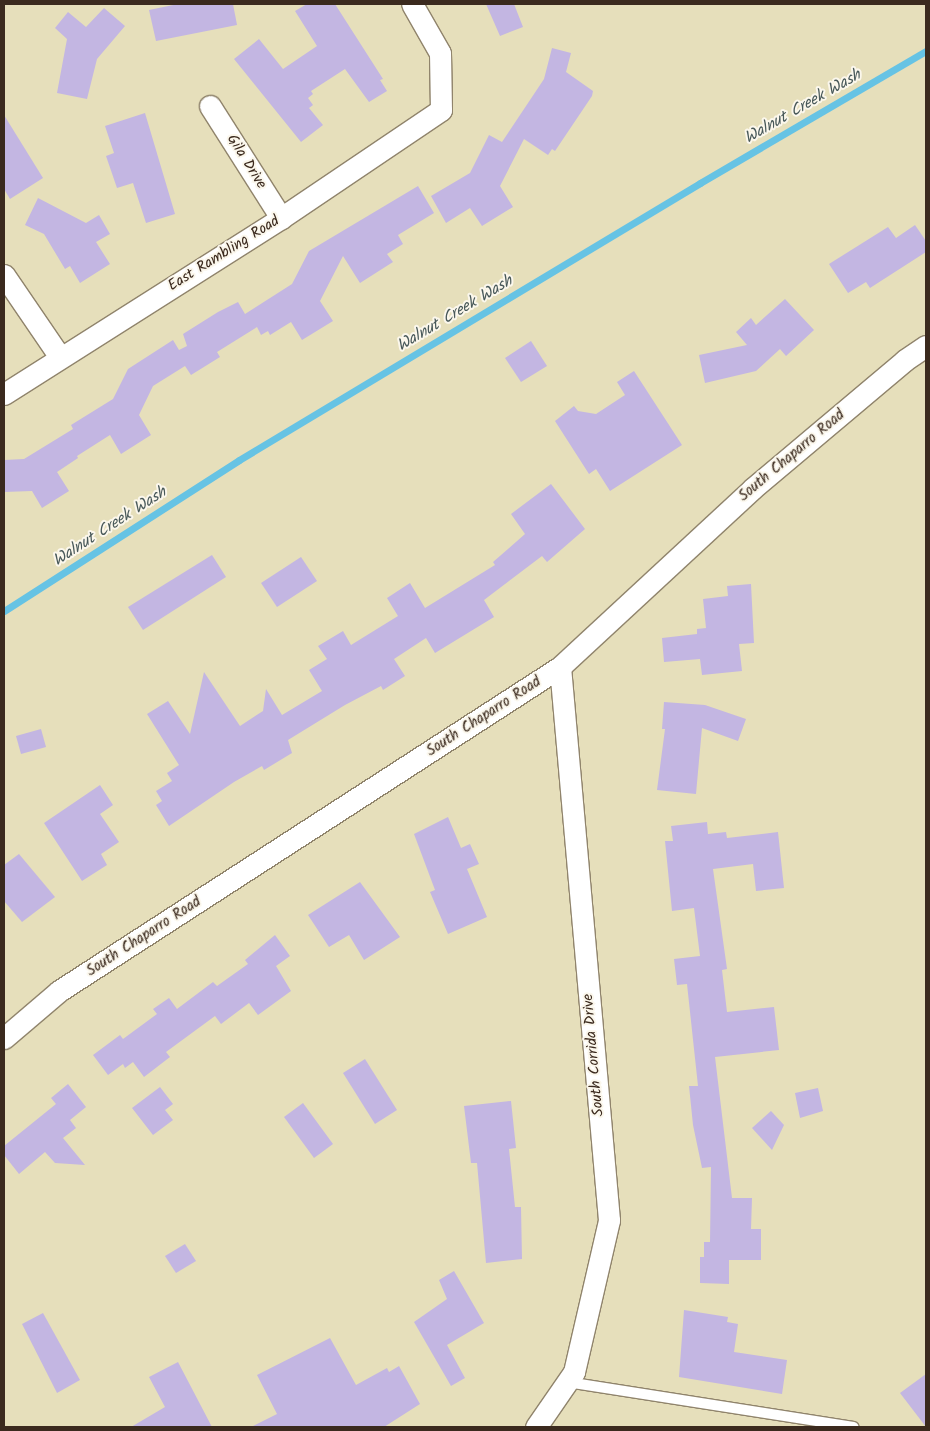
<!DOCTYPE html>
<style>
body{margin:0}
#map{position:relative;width:930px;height:1431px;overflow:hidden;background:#e6dfbb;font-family:Kalam,sans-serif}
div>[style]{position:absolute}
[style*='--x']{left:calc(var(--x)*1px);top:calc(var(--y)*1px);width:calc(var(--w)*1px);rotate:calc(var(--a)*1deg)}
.stream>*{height:7px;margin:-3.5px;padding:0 3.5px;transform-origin:3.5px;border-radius:3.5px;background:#66c3e4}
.building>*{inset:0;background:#c3b6e2}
.roads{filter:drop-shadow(1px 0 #90846c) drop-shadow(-1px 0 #90846c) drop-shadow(0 1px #90846c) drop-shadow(0 -1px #90846c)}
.lane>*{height:10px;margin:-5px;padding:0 5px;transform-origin:5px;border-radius:5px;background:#fff}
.street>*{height:21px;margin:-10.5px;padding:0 10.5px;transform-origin:10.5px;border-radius:10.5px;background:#fff}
span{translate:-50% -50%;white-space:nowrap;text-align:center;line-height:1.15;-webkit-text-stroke:4px #fbf7ec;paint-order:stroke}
.street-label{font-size:15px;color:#3b2a1e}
.water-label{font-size:16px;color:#485859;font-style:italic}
.frame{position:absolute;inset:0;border:5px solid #3b2a1e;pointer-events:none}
</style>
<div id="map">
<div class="stream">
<i style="--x:4;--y:611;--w:279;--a:-32.7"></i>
<i style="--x:239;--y:460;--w:538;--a:-31"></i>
<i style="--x:700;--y:183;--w:262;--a:-30.3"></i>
</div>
<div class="building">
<i style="clip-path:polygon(178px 4px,233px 4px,237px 25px,156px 41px,149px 10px)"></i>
<i style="clip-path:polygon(307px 4px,335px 4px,383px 79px,380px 80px,387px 91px,369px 102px,345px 69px,311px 91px,313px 94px,308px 98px,313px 105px,309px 108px,323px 125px,301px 142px,234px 59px,259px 39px,283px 69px,317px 46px,295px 11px)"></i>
<i style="clip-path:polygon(486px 4px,514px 4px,523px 27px,500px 36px)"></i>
<i style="clip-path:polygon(104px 8px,125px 26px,97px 59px,87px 99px,57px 93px,67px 39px,55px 28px,68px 12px,86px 27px)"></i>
<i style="clip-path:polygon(552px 48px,571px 53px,566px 72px,593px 91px,592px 96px,555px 151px,552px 149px,548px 155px,524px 139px,500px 186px,513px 207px,482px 226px,470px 208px,446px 223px,431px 196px,470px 173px,489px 135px,502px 142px,544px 79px)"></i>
<i style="clip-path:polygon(145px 113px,175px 214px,146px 223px,133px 183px,117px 188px,106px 156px,114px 153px,105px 126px)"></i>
<i style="clip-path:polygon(4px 115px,43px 178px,10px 199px,4px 189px)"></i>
<i style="clip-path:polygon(418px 186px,434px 213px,398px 235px,403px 244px,387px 254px,393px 262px,360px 283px,343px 256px,320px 301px,333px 321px,302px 340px,291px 322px,270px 335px,268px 331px,261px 335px,257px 327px,217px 352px,220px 357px,191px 375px,185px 366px,153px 386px,139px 415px,151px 435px,121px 454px,110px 435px,77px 456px,78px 458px,57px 472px,69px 491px,42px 508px,32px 491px,4px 492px,4px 460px,24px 459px,73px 429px,71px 425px,113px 399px,128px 369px,173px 340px,179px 350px,187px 346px,183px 334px,218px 312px,238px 302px,245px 314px,292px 284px,309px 251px)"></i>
<i style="clip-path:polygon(38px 198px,86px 223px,99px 215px,110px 234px,96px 242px,110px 264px,80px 283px,70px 266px,65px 269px,44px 234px,25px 225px)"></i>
<i style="clip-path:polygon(915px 225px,926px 241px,926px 252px,870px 288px,866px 282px,848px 293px,829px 264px,888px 227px,896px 238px)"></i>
<i style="clip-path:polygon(785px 299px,814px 330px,786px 356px,780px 349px,756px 371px,705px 383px,699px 355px,747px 345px,736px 332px,751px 318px,756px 325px)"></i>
<i style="clip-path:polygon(531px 341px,547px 366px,521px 382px,505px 358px)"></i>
<i style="clip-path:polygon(634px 371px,682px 445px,610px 491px,596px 469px,589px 474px,555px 421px,574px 406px,578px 411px,596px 414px,625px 395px,617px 382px)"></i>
<i style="clip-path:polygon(551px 484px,585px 529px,547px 562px,542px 556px,484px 600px,494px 617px,435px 653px,426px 638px,394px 659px,405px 676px,383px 690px,381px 686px,345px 705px,288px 740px,292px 753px,264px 770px,262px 766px,234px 782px,169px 826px,156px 805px,162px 801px,156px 791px,172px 781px,167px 773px,179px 765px,147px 714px,168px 701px,190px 734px,204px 672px,240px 726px,263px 711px,266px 689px,282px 715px,322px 691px,309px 670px,327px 659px,318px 646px,343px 631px,351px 645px,398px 616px,387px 598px,410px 583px,425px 608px,495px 565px,493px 562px,525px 534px,511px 514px)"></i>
<i style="clip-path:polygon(212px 555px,226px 577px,143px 630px,128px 607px)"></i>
<i style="clip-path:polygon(301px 557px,317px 581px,277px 607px,261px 583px)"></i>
<i style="clip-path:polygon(751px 584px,754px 643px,739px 644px,742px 671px,702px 675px,700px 659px,664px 662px,662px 638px,697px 634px,697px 629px,706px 628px,703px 599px,728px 596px,727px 586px)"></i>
<i style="clip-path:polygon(664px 702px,705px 705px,746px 719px,738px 741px,702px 728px,696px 794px,657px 790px,665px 729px,662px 729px)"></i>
<i style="clip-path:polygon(41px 729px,46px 747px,21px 754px,16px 736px)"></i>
<i style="clip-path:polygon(100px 785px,113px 805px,100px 814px,119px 842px,101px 854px,107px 865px,82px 881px,44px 823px)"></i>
<i style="clip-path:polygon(448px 817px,461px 848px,470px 844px,479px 864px,467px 869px,487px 917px,448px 934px,430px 892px,435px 890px,414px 834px)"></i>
<i style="clip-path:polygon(707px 822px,708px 834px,726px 832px,727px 838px,778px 832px,784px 888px,756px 891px,753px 864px,713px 869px,727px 969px,722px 970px,727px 1012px,774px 1007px,779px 1050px,715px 1057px,732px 1198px,752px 1198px,751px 1229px,761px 1229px,761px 1260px,729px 1260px,729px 1284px,700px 1283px,700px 1257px,704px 1257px,704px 1242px,710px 1242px,711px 1167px,702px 1168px,693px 1125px,689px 1086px,698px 1086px,687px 984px,677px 985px,674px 959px,700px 956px,694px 908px,672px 911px,665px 841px,673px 841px,671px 826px)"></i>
<i style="clip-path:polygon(19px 854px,55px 897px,22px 922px,4px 901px,4px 865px)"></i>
<i style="clip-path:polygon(360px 882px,400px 937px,364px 960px,349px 935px,329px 947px,308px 915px)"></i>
<i style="clip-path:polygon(275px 935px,290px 956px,276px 966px,291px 991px,258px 1015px,249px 1003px,221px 1024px,215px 1016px,166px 1052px,170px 1057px,144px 1077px,133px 1062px,125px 1068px,123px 1064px,108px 1075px,93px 1055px,120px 1035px,123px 1039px,157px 1014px,153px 1009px,169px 998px,177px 1009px,213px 982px,217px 986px,248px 964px,245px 960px)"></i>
<i style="clip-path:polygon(365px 1059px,397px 1110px,375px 1124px,343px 1073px)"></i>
<i style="clip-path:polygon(68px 1084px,86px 1107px,70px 1120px,76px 1128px,63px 1138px,85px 1165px,55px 1163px,45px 1152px,19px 1174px,4px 1155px,4px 1146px,56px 1104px,51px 1098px)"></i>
<i style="clip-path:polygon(160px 1087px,173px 1104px,165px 1110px,173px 1120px,153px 1135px,132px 1108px)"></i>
<i style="clip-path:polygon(818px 1088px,823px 1111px,800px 1118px,795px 1093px)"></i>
<i style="clip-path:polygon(511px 1101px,516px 1148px,509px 1149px,515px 1207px,521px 1207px,522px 1259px,486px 1263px,477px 1163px,471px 1163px,464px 1106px)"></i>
<i style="clip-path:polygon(303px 1103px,333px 1144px,314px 1158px,284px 1117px)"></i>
<i style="clip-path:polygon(771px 1111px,784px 1125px,772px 1150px,752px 1128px)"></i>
<i style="clip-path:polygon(185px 1244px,196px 1261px,176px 1273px,165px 1256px)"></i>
<i style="clip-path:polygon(454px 1271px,484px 1323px,447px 1345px,465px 1378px,451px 1386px,414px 1322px,447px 1299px,439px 1280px)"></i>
<i style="clip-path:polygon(684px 1310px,728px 1317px,727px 1322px,738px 1324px,734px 1352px,787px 1360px,782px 1394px,679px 1377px)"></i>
<i style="clip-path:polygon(43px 1313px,80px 1380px,57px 1393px,22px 1324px)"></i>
<i style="clip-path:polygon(330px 1338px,356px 1385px,387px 1368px,389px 1372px,399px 1366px,420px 1404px,384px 1427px,251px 1427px,277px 1414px,257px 1375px)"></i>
<i style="clip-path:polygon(178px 1362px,212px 1427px,131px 1427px,165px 1407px,149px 1377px)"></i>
<i style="clip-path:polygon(926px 1374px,926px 1427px,900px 1393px)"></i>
</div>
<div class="roads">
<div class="lane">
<i style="--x:567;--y:1382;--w:290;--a:8.9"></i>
</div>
<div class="street">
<i style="--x:210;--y:106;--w:133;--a:57.6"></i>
<i style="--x:4;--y:275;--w:99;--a:55.7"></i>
<i style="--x:4;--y:394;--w:328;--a:-32.4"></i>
<i style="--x:281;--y:218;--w:193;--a:-34"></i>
<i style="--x:441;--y:110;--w:57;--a:-91"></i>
<i style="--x:440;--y:53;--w:56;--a:-119.7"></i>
<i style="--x:4;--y:1038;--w:72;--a:-40.5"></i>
<i style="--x:59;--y:991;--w:597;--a:-32.89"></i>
<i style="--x:560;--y:667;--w:262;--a:-42.8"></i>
<i style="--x:752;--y:489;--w:200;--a:-40.1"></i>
<i style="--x:905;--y:360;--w:25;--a:-34"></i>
<i style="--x:536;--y:1427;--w:67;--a:-55.4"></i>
<i style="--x:574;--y:1372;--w:156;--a:-77"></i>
<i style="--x:609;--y:1220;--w:555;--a:-95.06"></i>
</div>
</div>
<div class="street-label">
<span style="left:246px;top:162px;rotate:58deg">Gila Drive</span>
<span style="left:224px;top:254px;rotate:-32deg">East Rambling Road</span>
<span style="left:792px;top:456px;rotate:-40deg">South Chaparro Road</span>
<span style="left:484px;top:717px;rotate:-33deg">South Chaparro Road</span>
<span style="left:144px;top:937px;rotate:-33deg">South Chaparro Road</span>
<span style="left:594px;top:1055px;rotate:-95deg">South Corrida Drive</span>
</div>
<div class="water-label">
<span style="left:803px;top:107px;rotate:-30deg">Walnut Creek Wash</span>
<span style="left:455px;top:314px;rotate:-31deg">Walnut Creek Wash</span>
<span style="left:110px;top:527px;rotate:-33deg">Walnut Creek Wash</span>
</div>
<div class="frame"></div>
</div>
